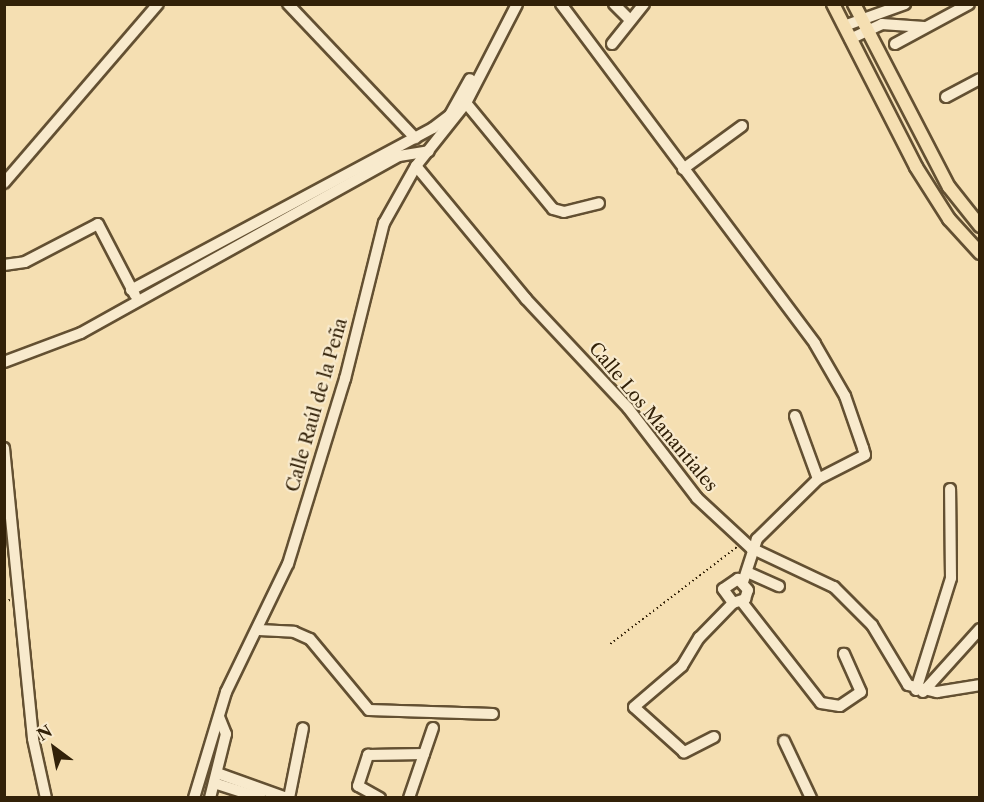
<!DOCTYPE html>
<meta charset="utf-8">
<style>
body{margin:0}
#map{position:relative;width:984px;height:802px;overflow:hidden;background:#f5dfb2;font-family:"Libre Caslon Text",serif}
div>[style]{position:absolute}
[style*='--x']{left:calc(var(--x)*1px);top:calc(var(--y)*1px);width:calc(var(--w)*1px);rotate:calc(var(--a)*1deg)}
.path>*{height:1.5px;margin-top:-0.75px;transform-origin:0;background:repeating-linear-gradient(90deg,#322108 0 1.5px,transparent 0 4.5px)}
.roads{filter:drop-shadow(2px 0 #635032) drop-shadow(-2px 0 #635032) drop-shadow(0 2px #635032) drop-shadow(0 -2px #635032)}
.minor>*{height:10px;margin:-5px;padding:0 5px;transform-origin:5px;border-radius:5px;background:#f8eacd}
.major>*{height:12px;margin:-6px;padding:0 6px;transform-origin:6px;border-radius:6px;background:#f5dfb2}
span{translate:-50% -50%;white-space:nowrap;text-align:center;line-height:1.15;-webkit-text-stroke:4.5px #f8eacd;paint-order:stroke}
.street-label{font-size:18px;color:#322108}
.frame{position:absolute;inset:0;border:6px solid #322108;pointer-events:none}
.north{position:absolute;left:24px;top:718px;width:60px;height:60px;-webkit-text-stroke:4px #f8eacd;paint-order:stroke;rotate:328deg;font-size:16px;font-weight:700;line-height:24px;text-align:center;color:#322108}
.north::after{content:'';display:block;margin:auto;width:21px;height:27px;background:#322108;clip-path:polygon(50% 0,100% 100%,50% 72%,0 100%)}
</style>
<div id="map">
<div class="path">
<i style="--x:4;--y:601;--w:7;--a:-8"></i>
<i style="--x:610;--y:644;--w:160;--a:-37.4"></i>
</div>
<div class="roads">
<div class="minor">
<i style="--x:288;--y:4;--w:185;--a:46.5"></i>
<i style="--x:561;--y:4;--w:424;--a:53.2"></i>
<i style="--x:815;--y:344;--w:60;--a:60"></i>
<i style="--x:845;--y:396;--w:55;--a:70.9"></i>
<i style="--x:863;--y:448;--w:7;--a:74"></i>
<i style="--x:865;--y:455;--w:53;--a:152.9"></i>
<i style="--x:818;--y:479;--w:86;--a:135.5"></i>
<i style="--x:757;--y:539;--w:45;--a:108"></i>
<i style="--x:614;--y:4;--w:23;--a:45"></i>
<i style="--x:844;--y:26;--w:65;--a:-19.8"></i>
<i style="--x:850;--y:39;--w:35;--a:-25"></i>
<i style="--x:882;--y:24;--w:42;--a:4.1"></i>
<i style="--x:612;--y:44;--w:51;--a:-51.3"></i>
<i style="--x:895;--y:44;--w:84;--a:-28.4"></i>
<i style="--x:946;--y:97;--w:38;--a:-28"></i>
<i style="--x:466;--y:103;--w:137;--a:50.6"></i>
<i style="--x:553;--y:209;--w:11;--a:15"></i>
<i style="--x:564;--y:212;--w:36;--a:-14"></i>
<i style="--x:416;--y:166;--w:173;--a:50.4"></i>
<i style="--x:526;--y:299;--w:149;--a:46.9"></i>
<i style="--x:628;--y:408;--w:113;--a:52.5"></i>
<i style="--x:697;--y:498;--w:74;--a:42.8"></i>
<i style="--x:751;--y:548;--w:92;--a:25.2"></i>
<i style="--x:834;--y:587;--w:54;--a:45"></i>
<i style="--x:872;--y:625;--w:70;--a:59"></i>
<i style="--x:908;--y:685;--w:30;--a:14"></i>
<i style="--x:937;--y:692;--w:44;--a:-9.2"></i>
<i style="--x:683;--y:169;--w:73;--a:-36.1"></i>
<i style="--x:4;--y:183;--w:236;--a:-49.3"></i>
<i style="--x:4;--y:265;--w:21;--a:-8"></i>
<i style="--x:25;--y:262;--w:82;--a:-27.5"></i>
<i style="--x:98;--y:224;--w:80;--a:62.5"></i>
<i style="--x:131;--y:290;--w:343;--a:-28.2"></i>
<i style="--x:433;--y:128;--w:21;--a:-37"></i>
<i style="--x:450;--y:115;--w:41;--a:-60.9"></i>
<i style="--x:4;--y:362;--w:82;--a:-20.6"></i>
<i style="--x:81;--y:333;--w:364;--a:-29.1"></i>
<i style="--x:399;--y:156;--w:30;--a:-9"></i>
<i style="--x:795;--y:416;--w:67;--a:69.9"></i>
<i style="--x:4;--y:448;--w:292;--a:84.3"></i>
<i style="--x:33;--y:739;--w:60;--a:77.6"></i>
<i style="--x:747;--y:572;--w:35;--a:24"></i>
<i style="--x:742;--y:602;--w:128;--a:52"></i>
<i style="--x:821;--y:703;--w:19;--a:9"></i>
<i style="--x:840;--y:706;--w:25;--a:-34"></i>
<i style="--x:861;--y:692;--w:42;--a:-114.1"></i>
<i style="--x:259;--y:630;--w:35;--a:3"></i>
<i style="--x:294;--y:632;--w:17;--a:24"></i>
<i style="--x:310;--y:639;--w:92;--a:50.3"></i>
<i style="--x:369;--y:710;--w:124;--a:1.8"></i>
<i style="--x:916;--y:690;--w:117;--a:-72.6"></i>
<i style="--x:951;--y:578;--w:89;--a:-90.6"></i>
<i style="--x:923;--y:692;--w:85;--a:-47.9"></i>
<i style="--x:714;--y:737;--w:34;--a:153"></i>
<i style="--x:684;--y:752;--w:67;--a:-138"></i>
<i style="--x:634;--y:707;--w:63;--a:-40.5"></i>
<i style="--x:682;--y:666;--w:33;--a:-59"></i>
<i style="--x:699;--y:638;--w:49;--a:-45.8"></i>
<i style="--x:733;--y:603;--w:13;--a:-18"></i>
<i style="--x:745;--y:599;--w:9;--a:-72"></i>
<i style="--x:748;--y:590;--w:15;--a:-132"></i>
<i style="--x:738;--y:579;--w:18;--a:146"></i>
<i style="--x:723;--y:589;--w:17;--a:54"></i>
<i style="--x:784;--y:741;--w:63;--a:64.7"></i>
<i style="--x:217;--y:773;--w:74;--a:19.7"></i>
<i style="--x:214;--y:783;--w:49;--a:17.7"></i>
<i style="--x:194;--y:798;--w:111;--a:-73.2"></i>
<i style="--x:226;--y:692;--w:142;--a:-64.2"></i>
<i style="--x:288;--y:564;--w:194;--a:-72.9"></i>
<i style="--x:345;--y:379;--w:161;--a:-76"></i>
<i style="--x:384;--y:223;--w:65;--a:-60.7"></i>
<i style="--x:416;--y:166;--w:80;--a:-51.6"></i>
<i style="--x:466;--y:103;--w:111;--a:-62.7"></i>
<i style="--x:210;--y:798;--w:66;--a:-76"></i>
<i style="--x:226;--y:734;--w:18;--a:-112"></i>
<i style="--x:289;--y:798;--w:71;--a:-78.7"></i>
<i style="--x:380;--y:798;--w:25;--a:-151"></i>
<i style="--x:358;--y:786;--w:33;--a:-72"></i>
<i style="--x:368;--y:755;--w:56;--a:-1"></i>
<i style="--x:409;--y:798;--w:74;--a:-71.1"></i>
</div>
<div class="major">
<i style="--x:833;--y:4;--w:183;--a:63"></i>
<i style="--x:916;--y:167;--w:62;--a:57.6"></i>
<i style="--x:949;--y:219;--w:46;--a:47.6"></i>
<i style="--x:854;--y:4;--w:206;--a:62.6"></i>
<i style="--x:949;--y:187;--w:50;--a:51.5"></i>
</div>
</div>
<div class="street-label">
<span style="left:317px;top:405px;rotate:-74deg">Calle Raúl de la Peña</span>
<span style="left:653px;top:417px;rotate:50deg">Calle Los Manantiales</span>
</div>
<div class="frame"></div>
<div class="north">N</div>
</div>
